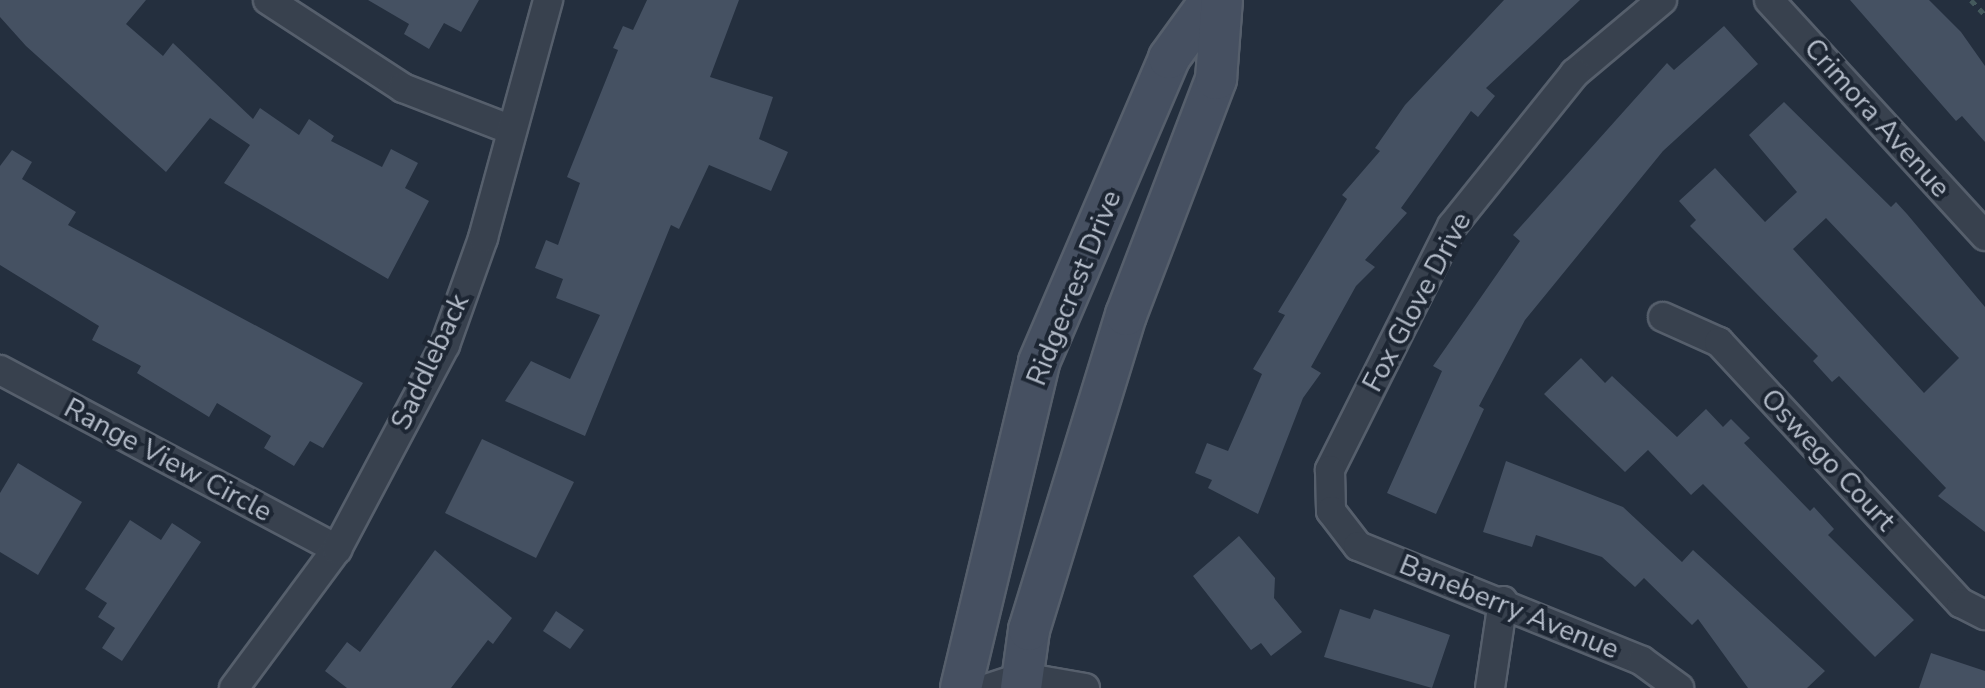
<!DOCTYPE html>
<style>
body{margin:0}
#map{position:relative;width:1985px;height:688px;overflow:hidden;background:#242f3e;font-family:"Nunito Sans",sans-serif}
div>[style]{position:absolute}
[style*='--x']{left:calc(var(--x)*1px);top:calc(var(--y)*1px);width:calc(var(--w)*1px);rotate:calc(var(--a)*1deg)}
.building>*{inset:0;background:#455162}
.path>*{height:5px;margin-top:-2.5px;transform-origin:0;background:repeating-linear-gradient(90deg,#44595c 0 6px,transparent 0 12px)}
.roads{filter:drop-shadow(2px 0 #565f6c) drop-shadow(-2px 0 #565f6c) drop-shadow(0 2px #565f6c) drop-shadow(0 -2px #565f6c)}
.street>*{height:28px;margin:-14px;padding:0 14px;transform-origin:14px;border-radius:14px;background:#38414e}
.secondary>*{height:40px;margin:-20px;padding:0 20px;transform-origin:20px;border-radius:20px;background:#465061}
span{translate:-50% -50%;white-space:nowrap;text-align:center;line-height:1.15;-webkit-text-stroke:8px #1d2633;paint-order:stroke}
.street-label{font-size:28px;color:#b4bcc9}
</style>
<div id="map">
<div class="building">
<i style="clip-path:polygon(0 0,146px 0,126px 24px,163px 56px,173px 43px,253px 119px,260px 108px,299px 135px,309px 119px,334px 136px,331px 141px,382px 167px,391px 149px,418px 163px,405px 188px,429px 201px,388px 279px,224px 183px,250px 145px,210px 118px,166px 172px,26px 46px,0 17px)"></i>
<i style="clip-path:polygon(368px 0,479px 0,461px 32px,444px 23px,429px 49px,404px 34px,409px 24px)"></i>
<i style="clip-path:polygon(647px 0,739px 0,710px 77px,773px 97px,759px 139px,788px 152px,771px 191px,709px 165px,679px 229px,671px 225px,585px 436px,505px 401px,531px 361px,570px 379px,600px 315px,556px 298px,563px 279px,535px 268px,546px 240px,558px 245px,580px 183px,567px 177px,618px 50px,613px 48px,623px 26px,633px 30px)"></i>
<i style="clip-path:polygon(1504px 0,1580px 0,1486px 88px,1495px 96px,1478px 117px,1471px 111px,1401px 208px,1407px 213px,1365px 260px,1375px 267px,1356px 286px,1311px 367px,1321px 373px,1303px 398px,1258px 514px,1208px 488px,1212px 480px,1195px 473px,1207px 443px,1228px 451px,1262px 374px,1253px 369px,1285px 315px,1278px 312px,1347px 199px,1342px 195px,1380px 151px,1375px 148px,1405px 105px)"></i>
<i style="clip-path:polygon(1850px 0,1929px 0,1961px 32px,1985px 66px,1985px 142px,1962px 116px,1956px 121px)"></i>
<i style="clip-path:polygon(1724px 26px,1758px 64px,1663px 151px,1525px 320px,1479px 406px,1484px 409px,1436px 514px,1387px 493px,1442px 371px,1433px 366px,1520px 241px,1513px 235px,1667px 63px,1674px 70px)"></i>
<i style="clip-path:polygon(evenodd,1784px 102px,1891px 207px,1896px 202px,1907px 214px,1985px 307px,1985px 532px,1938px 496px,1946px 488px,1839px 376px,1832px 382px,1813px 361px,1818px 356px,1690px 226px,1696px 220px,1679px 201px,1715px 168px,1765px 222px,1797px 192px,1749px 135px,1784px 102px,1826px 218px,1959px 358px,1924px 393px,1793px 249px,1826px 218px)"></i>
<i style="clip-path:polygon(12px 150px,32px 162px,22px 179px,76px 212px,68px 225px,363px 383px,323px 448px,310px 441px,294px 466px,264px 448px,271px 436px,217px 403px,209px 417px,137px 373px,141px 366px,92px 340px,99px 326px,0 265px,0 166px)"></i>
<i style="clip-path:polygon(1581px 358px,1605px 383px,1612px 376px,1677px 437px,1706px 409px,1723px 427px,1731px 419px,1750px 438px,1744px 443px,1810px 511px,1814px 507px,1834px 529px,1828px 535px,1914px 620px,1875px 657px,1703px 484px,1691px 495px,1648px 450px,1625px 472px,1544px 394px)"></i>
<i style="clip-path:polygon(482px 439px,574px 482px,536px 558px,445px 513px)"></i>
<i style="clip-path:polygon(1506px 461px,1623px 507px,1682px 562px,1693px 550px,1825px 671px,1807px 688px,1748px 688px,1698px 619px,1692px 625px,1644px 578px,1635px 587px,1602px 557px,1536px 535px,1532px 547px,1483px 532px)"></i>
<i style="clip-path:polygon(18px 463px,82px 502px,38px 575px,0 552px,0 493px)"></i>
<i style="clip-path:polygon(130px 520px,161px 540px,172px 523px,201px 542px,122px 661px,102px 648px,115px 628px,98px 617px,107px 603px,85px 589px)"></i>
<i style="clip-path:polygon(1239px 536px,1275px 578px,1274px 598px,1302px 632px,1271px 656px,1261px 643px,1251px 650px,1193px 576px)"></i>
<i style="clip-path:polygon(435px 550px,512px 618px,493px 644px,488px 640px,451px 688px,347px 688px,325px 671px,347px 642px,360px 652px)"></i>
<i style="clip-path:polygon(1340px 609px,1370px 619px,1374px 609px,1450px 635px,1432px 688px,1324px 657px)"></i>
<i style="clip-path:polygon(556px 611px,584px 630px,570px 649px,543px 631px)"></i>
<i style="clip-path:polygon(1931px 653px,1985px 671px,1985px 688px,1919px 688px)"></i>
</div>
<div class="path">
<i style="--x:1971;--y:0;--w:21;--a:47"></i>
</div>
<div class="roads">
<div class="street">
<i style="--x:268;--y:0;--w:161;--a:33.1"></i>
<i style="--x:403;--y:88;--w:114;--a:21.1"></i>
<i style="--x:1662;--y:0;--w:114;--a:140"></i>
<i style="--x:1575;--y:73;--w:196;--a:128.8"></i>
<i style="--x:1452;--y:226;--w:273;--a:116.6"></i>
<i style="--x:1330;--y:470;--w:41;--a:88.6"></i>
<i style="--x:1331;--y:511;--w:44;--a:52.4"></i>
<i style="--x:1358;--y:546;--w:306;--a:22"></i>
<i style="--x:1642;--y:661;--w:46;--a:36.1"></i>
<i style="--x:1769;--y:0;--w:320;--a:47.5"></i>
<i style="--x:1663;--y:317;--w:61;--a:24.1"></i>
<i style="--x:1719;--y:342;--w:356;--a:47.2"></i>
<i style="--x:1961;--y:603;--w:27;--a:27"></i>
<i style="--x:0;--y:370;--w:382;--a:28"></i>
<i style="--x:234;--y:688;--w:173;--a:-53.5"></i>
<i style="--x:337;--y:549;--w:231;--a:-62.1"></i>
<i style="--x:445;--y:345;--w:114;--a:-70.4"></i>
<i style="--x:483;--y:238;--w:247;--a:-74.7"></i>
<i style="--x:989;--y:688;--w:35;--a:-18"></i>
<i style="--x:1022;--y:677;--w:64;--a:9.9"></i>
<i style="--x:1490;--y:688;--w:88;--a:-81.5"></i>
</div>
<div class="secondary">
<i style="--x:961;--y:688;--w:335;--a:-76.5"></i>
<i style="--x:1039;--y:362;--w:331;--a:-66.8"></i>
<i style="--x:1169;--y:58;--w:72;--a:-54.1"></i>
<i style="--x:1021;--y:688;--w:59;--a:-82.1"></i>
<i style="--x:1029;--y:630;--w:330;--a:-72.9"></i>
<i style="--x:1126;--y:315;--w:253;--a:-69.1"></i>
<i style="--x:1216;--y:79;--w:79;--a:-85.7"></i>
</div>
</div>
<div class="street-label">
<span style="left:1877px;top:118px;rotate:48deg">Crimora Avenue</span>
<span style="left:1074px;top:288px;rotate:-68deg">Ridgecrest Drive</span>
<span style="left:1417px;top:302px;rotate:-62deg">Fox Glove Drive</span>
<span style="left:430px;top:362px;rotate:-65deg">Saddleback</span>
<span style="left:168px;top:460px;rotate:28deg">Range View Circle</span>
<span style="left:1828px;top:460px;rotate:47deg">Oswego Court</span>
<span style="left:1509px;top:607px;rotate:22deg">Baneberry Avenue</span>
</div>
</div>
